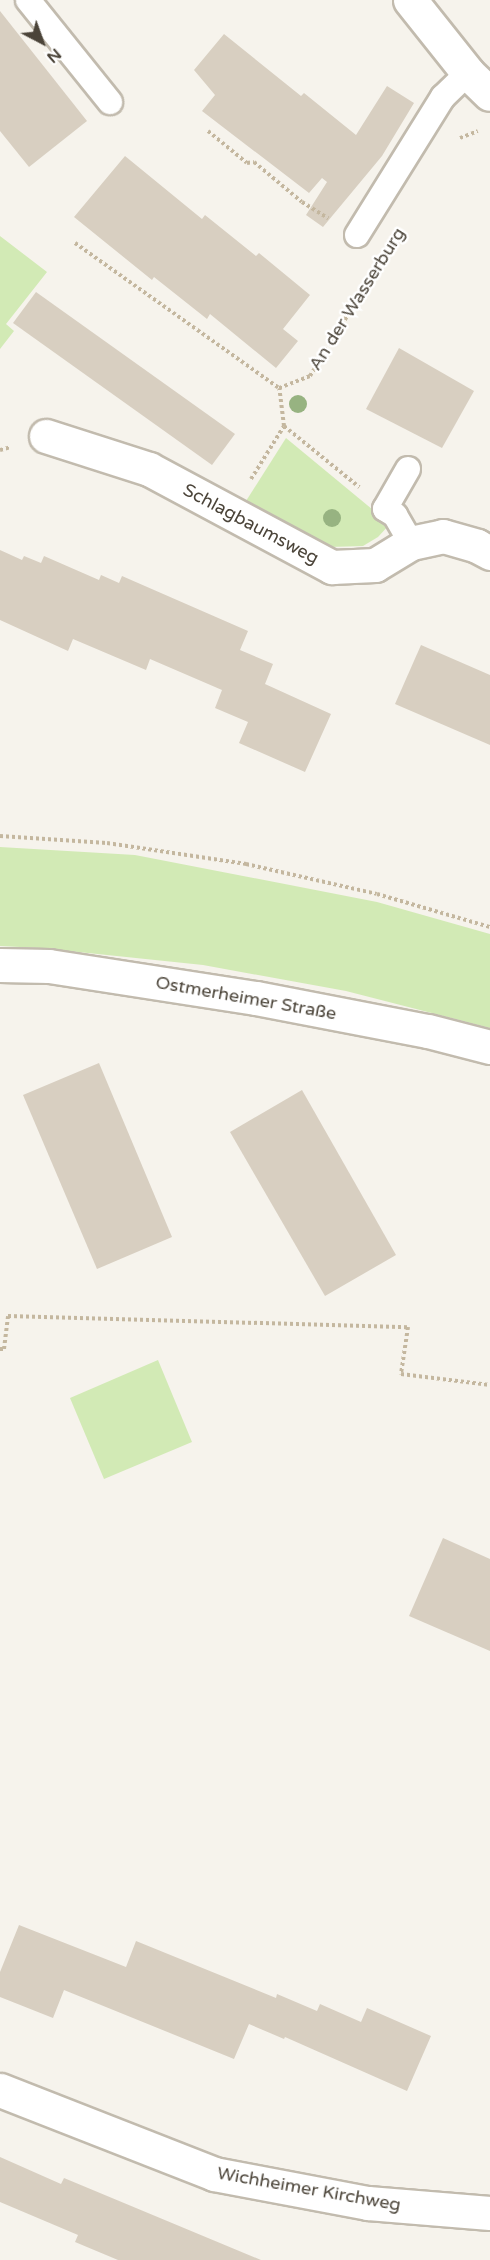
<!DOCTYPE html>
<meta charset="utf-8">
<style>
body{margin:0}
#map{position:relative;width:490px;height:2260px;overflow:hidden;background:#f6f3ec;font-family:"Varela Round",sans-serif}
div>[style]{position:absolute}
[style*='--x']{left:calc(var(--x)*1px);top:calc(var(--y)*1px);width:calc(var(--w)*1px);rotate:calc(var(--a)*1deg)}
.green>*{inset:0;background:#d2eab5}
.building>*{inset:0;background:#d8cfc1}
.path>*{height:4px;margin-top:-2px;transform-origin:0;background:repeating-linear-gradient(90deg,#c4b79f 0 3px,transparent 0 6px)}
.roads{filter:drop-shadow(2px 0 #c2bbae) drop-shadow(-2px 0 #c2bbae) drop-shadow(0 2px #c2bbae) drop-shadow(0 -2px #c2bbae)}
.service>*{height:24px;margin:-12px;padding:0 12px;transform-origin:12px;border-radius:12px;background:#fff}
.minor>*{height:33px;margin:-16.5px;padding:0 16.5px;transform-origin:16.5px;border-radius:16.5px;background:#fff}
.tertiary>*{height:33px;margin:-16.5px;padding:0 16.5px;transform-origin:16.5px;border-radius:16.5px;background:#fff}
.trees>*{width:18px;height:18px;margin:-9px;border-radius:50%;background:#97b381}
span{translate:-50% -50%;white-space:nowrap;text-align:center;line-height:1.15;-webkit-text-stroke:5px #fff;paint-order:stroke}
.street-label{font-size:18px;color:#4b4439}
.north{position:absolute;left:12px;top:12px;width:60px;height:60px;-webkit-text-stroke:4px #fff;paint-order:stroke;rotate:139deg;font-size:16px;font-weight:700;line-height:24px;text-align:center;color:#4b4439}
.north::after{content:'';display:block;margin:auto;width:21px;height:27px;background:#4b4439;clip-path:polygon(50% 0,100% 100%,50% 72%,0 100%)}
</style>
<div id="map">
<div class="green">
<i style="clip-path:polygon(0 236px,47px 272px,6px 324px,14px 331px,0 349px)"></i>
<i style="clip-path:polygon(286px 438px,390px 524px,378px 537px,363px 546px,329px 547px,246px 501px)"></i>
<i style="clip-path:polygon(0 847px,135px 855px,377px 902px,490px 934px,490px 1028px,346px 991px,203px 965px,40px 948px,0 946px)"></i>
<i style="clip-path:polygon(158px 1360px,192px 1442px,104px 1479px,70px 1398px)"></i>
</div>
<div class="building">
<i style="clip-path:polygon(0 11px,87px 121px,29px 167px,0 131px)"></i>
<i style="clip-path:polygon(224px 34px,301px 96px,304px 93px,356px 135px,387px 86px,414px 103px,382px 156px,323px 227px,306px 215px,327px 182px,322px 178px,309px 193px,202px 111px,215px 95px,194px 70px)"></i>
<i style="clip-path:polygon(125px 156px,202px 219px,205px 215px,256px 256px,259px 253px,310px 295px,283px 329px,298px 341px,276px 368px,210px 314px,207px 319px,154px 277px,152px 280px,74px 217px)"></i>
<i style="clip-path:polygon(36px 292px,235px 434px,212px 465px,13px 323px)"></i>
<i style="clip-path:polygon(399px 348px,474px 391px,442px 448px,366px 409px)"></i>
<i style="clip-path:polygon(0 550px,22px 560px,24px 556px,41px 563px,44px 556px,99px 580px,101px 575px,119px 583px,122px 576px,248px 631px,240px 650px,273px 664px,265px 684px,331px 714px,305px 772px,239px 743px,248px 722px,215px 708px,222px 690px,150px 659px,146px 670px,73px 639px,68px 651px,0 620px)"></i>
<i style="clip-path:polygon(421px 645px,490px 675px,490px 745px,395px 704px)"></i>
<i style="clip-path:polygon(99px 1063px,172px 1237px,97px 1269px,23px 1095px)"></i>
<i style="clip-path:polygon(302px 1090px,396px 1255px,325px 1296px,230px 1132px)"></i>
<i style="clip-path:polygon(443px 1538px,490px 1559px,490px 1651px,409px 1616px)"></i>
<i style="clip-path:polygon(19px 1925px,126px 1967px,136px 1941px,276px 1998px,277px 1994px,317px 2011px,320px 2004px,361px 2022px,367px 2008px,431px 2036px,407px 2091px,285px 2037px,284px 2039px,249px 2024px,234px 2059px,64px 1990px,53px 2018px,0 1997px,0 1972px)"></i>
<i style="clip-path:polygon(0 2157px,61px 2184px,64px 2178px,261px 2260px,118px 2260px,75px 2242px,78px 2235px,0 2202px)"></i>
</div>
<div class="path">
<i style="--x:208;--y:131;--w:50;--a:39.4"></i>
<i style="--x:247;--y:163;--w:7;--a:-8"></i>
<i style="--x:254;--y:162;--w:62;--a:39.8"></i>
<i style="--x:302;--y:202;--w:31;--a:32"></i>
<i style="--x:460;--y:138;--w:19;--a:-21"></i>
<i style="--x:75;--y:243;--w:250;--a:35.4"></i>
<i style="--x:279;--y:388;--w:33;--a:-21"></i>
<i style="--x:310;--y:376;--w:133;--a:-58.2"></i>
<i style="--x:284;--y:426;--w:97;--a:39.1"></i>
<i style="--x:0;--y:450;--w:11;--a:-15"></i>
<i style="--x:251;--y:479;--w:62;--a:-58.1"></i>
<i style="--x:284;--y:426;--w:38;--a:-97"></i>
<i style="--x:0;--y:836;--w:107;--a:3.7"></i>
<i style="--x:107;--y:843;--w:141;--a:8.6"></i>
<i style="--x:246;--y:864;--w:134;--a:12.9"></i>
<i style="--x:377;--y:894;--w:118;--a:16.3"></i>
<i style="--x:0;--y:1349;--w:4;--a:0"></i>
<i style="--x:4;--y:1349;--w:33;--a:-83"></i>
<i style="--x:8;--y:1316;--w:400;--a:1.6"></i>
<i style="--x:408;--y:1327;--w:48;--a:98.5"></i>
<i style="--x:401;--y:1374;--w:90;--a:7"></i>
</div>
<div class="roads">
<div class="service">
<i style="--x:28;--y:0;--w:131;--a:51.2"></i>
<i style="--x:357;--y:235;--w:163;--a:-58.1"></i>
<i style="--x:443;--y:97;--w:35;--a:-44"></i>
<i style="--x:408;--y:469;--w:46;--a:119.9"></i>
<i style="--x:385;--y:509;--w:12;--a:31"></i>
<i style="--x:395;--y:515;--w:32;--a:60"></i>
</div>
<div class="minor">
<i style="--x:410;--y:0;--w:93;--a:51.5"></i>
<i style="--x:468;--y:73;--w:30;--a:44"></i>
<i style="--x:46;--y:436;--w:108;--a:17.8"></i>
<i style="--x:149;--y:469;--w:208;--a:28.2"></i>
<i style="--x:332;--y:567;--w:43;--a:-2.7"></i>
<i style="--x:375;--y:565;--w:42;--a:-31.4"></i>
<i style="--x:411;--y:543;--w:33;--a:-12"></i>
<i style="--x:443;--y:536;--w:35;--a:16"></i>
<i style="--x:477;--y:546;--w:15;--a:28"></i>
<i style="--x:0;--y:2090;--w:230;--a:21.4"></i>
<i style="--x:214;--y:2174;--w:157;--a:10.7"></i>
<i style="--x:368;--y:2203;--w:122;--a:4.7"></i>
</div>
<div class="tertiary">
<i style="--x:0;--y:965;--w:49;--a:1.2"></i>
<i style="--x:49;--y:966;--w:209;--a:8.8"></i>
<i style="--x:256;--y:998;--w:175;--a:10.9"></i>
<i style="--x:428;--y:1031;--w:64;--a:14.5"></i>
</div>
</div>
<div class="trees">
<i style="left:298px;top:404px"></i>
<i style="left:332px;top:518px"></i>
</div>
<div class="street-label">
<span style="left:357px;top:299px;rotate:-58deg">An der Wasserburg</span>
<span style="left:251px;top:524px;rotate:28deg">Schlagbaumsweg</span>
<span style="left:246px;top:998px;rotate:10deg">Ostmerheimer Straße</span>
<span style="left:309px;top:2189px;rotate:10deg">Wichheimer Kirchweg</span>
</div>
<div class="north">N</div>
</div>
